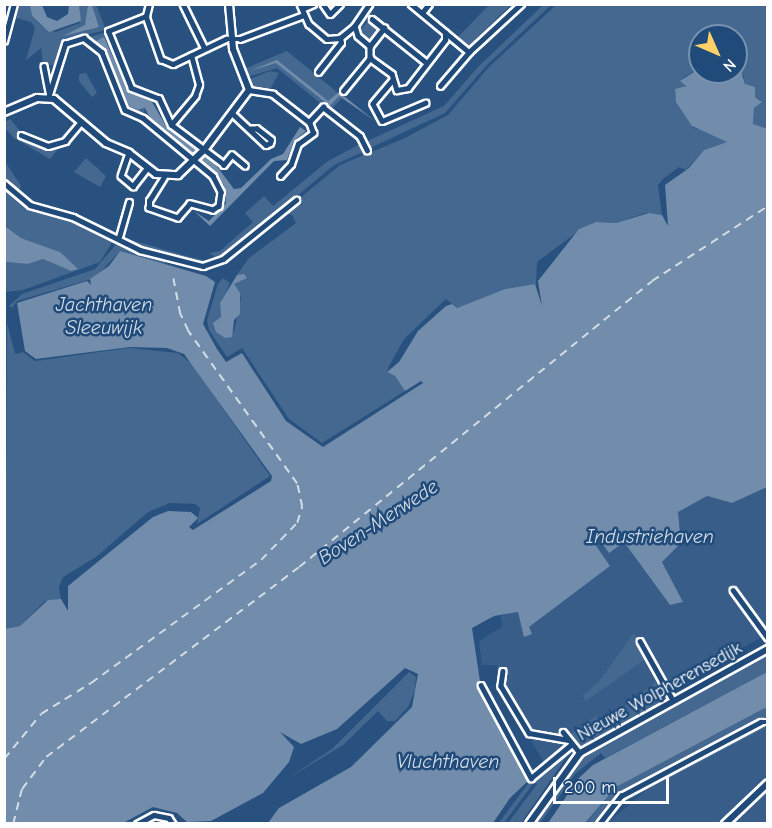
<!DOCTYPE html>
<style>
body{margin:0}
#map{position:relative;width:772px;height:828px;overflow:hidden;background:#28517f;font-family:"Comic Neue",sans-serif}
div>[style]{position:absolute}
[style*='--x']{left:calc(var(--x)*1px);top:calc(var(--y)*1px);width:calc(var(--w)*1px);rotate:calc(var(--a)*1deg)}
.built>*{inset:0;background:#375d88}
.green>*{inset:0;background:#446890}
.water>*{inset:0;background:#718dab}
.ferry>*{height:1.5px;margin-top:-0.75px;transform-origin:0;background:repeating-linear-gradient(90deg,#d4dde6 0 8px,transparent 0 14px)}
.roads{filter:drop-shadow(2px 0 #fff) drop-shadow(-2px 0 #fff) drop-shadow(0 2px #fff) drop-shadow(0 -2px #fff)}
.street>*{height:4.5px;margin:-2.25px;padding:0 2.25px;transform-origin:2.25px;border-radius:2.25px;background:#1f4a7a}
.secondary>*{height:6px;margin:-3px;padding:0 3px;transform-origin:3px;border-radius:3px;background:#1f4a7a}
span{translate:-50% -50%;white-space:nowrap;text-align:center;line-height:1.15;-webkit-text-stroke:5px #1f4a7a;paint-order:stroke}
.street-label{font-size:18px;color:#fff}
.water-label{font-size:20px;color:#d4dde6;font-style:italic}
.frame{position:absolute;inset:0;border:6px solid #fff;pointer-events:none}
.north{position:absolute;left:688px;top:24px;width:60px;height:60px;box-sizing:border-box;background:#1f4a7a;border:2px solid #7992af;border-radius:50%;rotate:135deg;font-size:16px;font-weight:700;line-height:24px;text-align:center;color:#fff}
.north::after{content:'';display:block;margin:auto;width:21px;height:27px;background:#ffd166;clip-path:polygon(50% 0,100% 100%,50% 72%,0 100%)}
.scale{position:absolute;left:553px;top:777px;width:116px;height:27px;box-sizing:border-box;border:3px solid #fff;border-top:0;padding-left:8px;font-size:18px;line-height:21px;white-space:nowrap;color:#fff;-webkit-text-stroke:4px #1f4a7a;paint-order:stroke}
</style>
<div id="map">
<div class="built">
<i style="clip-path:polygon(767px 486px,767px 634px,603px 727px,546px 766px,499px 686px,497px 665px,482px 665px,479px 641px,502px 627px,501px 615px,518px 612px,531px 634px,528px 627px,610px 566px,595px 543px,600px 539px,624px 542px,670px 605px,683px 602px,662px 562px,681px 543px,678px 512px,707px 496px,732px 503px)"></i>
<i style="clip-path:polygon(767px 720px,767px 823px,606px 824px,654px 784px)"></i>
</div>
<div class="green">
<i style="clip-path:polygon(15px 5px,30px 5px,32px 16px,42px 26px,56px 32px,80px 23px,79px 5px,88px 5px,88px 21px,82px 28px,99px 27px,92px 5px,96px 5px,106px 30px,65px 40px,57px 66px,43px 64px,41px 48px,26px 60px,35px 28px,31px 22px,12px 17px)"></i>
<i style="clip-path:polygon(489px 5px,511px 5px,467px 47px,457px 38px)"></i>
<i style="clip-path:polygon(543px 5px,551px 5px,487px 65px,445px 113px,368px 149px,365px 142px,444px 106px,478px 67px)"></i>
<i style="clip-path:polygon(556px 5px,767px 5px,767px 129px,753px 124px,754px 107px,761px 100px,755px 97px,755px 87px,745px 85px,744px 76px,736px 71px,736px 36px,700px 36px,700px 68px,684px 77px,681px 82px,685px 83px,684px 87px,675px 89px,676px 101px,694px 128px,720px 135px,727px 142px,704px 150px,686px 170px,679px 167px,663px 179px,658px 185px,662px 215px,646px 213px,616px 223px,596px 222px,584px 227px,537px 262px,536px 284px,505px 289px,457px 308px,446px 299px,404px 339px,389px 366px,387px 372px,395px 376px,405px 391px,322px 443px,289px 419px,242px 348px,227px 357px,209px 330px,207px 320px,218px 284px,223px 278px,230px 283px,220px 306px,221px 317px,234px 332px,241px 298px,234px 284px,243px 275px,237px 275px,249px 258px,296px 223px,292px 215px,281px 212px,291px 204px,302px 205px,300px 198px,340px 165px,405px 138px,448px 115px,489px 67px)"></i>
<i style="clip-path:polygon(370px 19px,380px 27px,367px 42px,358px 32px)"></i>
<i style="clip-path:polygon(107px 32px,129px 86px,150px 97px,149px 100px,128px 91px,106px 40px,96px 41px,106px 50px,126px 96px,139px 110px,145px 109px,142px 117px,126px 107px,103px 51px,86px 38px)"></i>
<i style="clip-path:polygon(287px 51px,343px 97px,330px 111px,277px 68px,247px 77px,244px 69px)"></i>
<i style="clip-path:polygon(270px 71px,279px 73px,269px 91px,249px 87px,248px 80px)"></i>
<i style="clip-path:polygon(86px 73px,97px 93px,92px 97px,79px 81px,79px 74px)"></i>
<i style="clip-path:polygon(10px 119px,21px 132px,20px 136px,41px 147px,54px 146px,58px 149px,50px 159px,14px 138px,5px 128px,5px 122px)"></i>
<i style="clip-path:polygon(362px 143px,365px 151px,334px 165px,225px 256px,217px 258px,209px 253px,220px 251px,253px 222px,245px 213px,264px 196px,273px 206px,328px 161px)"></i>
<i style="clip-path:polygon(86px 158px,106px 176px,100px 187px,74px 172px)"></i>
<i style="clip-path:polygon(4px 160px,21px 186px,18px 194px,5px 179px)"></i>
<i style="clip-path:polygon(4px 187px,31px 207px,75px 220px,114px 239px,100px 262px,23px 290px,5px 292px,5px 262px,28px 264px,43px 259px,71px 271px,60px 252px,21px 238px,5px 225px)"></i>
<i style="clip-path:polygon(124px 238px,194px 258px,214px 262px,203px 265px,161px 255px)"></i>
<i style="clip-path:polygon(119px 241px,166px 260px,165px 264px,120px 251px,95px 278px,17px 301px,12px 308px,9px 306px,22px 294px,95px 269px)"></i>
<i style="clip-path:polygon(7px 323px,15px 354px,23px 352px,35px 361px,129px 348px,178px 353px,192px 364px,270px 476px,197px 524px,200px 508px,195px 504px,170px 503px,148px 512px,96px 557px,63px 577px,59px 587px,61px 599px,45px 601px,20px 626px,5px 629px)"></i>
<i style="clip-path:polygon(634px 633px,647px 658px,586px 701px,582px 696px,598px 683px)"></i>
<i style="clip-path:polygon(767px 652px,767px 672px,605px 758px,601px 753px,576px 773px,540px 823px,532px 824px,579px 756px)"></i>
<i style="clip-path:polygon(409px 672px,416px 677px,415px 690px,408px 707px,395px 721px,387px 721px,378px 711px,343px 745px,284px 781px,332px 749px)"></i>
<i style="clip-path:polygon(658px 680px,667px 696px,660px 703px,581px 746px,568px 736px,596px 716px,602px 723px)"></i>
<i style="clip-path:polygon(767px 707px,767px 721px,618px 797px,599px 823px,585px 824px,616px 787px)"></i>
<i style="clip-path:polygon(762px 725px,767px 727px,622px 803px,618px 801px)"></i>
<i style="clip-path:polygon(572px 749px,521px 823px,508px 823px,537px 784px,535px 781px,504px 823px,498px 824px,530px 781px,535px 781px,560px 752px)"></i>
</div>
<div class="water">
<i style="clip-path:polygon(30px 5px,42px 5px,47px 17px,57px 21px,68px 14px,69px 5px,79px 5px,81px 21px,49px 32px,32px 16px)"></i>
<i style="clip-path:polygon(88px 5px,92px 5px,99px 27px,63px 36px,85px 25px)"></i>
<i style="clip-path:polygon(104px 37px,128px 91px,152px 102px,166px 126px,215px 164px,234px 189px,241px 188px,271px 159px,283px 154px,300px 127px,306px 131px,294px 141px,287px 160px,274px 161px,210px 226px,194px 211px,209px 221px,226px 203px,224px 185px,211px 169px,151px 120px,145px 108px,138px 110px,129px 106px,106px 50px,96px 41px)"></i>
<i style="clip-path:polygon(277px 60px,328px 101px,339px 92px,375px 121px,339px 96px,330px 106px,276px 63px,249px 71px)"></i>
<i style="clip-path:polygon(700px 68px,700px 72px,741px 71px,745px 84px,755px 87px,755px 97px,762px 102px,754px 108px,753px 124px,768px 129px,767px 487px,732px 503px,707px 496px,678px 512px,681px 543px,662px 562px,683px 602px,670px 605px,624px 542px,609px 553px,600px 540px,595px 544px,610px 566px,529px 627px,532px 634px,524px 637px,518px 612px,494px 616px,472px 628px,481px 688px,529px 780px,510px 798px,493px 823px,268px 823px,279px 808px,351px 767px,412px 707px,418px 674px,405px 668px,337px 729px,301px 744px,280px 732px,294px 747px,289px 762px,263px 793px,211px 821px,187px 822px,177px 813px,153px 807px,123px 823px,5px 823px,4px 629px,20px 626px,48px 600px,61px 599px,68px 611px,68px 586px,153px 517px,168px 511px,191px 512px,198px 518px,189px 527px,193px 530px,271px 481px,272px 476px,184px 354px,167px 348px,130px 347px,36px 359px,25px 351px,17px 303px,87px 281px,91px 285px,90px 279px,109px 266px,120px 251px,206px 276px,215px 282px,203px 324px,217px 349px,226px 362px,242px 353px,286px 421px,323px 447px,423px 383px,421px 381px,405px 391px,395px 376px,387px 372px,399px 362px,418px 331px,446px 306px,452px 304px,457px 308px,505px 289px,535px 284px,542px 306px,538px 281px,579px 229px,596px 222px,616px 223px,649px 213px,662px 215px,668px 226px,665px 185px,689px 168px,704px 150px,727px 142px,692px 126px,676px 102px,675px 89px,686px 86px,680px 81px)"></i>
<i style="clip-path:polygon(4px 225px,21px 238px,60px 252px,78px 269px,71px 271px,43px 259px,28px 264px,5px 262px)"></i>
<i style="clip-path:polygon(237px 275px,244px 274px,247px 278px,234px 284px,240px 293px,240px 314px,234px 320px,232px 337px,225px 338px,216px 332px,213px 323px,221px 317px,220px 303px)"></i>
<i style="clip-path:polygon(767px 672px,767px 707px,616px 787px,585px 823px,548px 823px,579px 778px,593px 765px)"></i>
</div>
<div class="ferry">
<i style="--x:4;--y:759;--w:58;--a:-50.6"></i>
<i style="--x:41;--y:714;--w:59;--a:-31.8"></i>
<i style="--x:91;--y:683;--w:210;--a:-35.9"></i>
<i style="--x:261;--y:560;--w:52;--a:-45.8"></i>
<i style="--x:297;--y:523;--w:17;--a:-73"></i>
<i style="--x:302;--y:507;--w:24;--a:-102"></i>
<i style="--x:297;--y:484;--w:188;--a:-125.5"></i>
<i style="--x:188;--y:331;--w:19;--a:-115"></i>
<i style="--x:180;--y:314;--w:36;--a:-101"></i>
<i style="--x:13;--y:824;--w:36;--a:-76"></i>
<i style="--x:22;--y:789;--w:40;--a:-53"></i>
<i style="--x:46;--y:757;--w:316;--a:-36.9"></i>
<i style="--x:299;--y:567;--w:454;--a:-39"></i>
<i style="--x:652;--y:281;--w:138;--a:-32.9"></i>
</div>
<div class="roads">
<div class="street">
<i style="--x:183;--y:4;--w:48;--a:64"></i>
<i style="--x:300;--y:4;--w:22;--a:66"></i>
<i style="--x:309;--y:24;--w:23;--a:40"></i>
<i style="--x:327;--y:39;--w:13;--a:-4"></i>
<i style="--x:340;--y:38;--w:19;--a:-39"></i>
<i style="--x:323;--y:4;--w:12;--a:55"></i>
<i style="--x:330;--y:14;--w:14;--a:-45"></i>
<i style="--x:370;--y:4;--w:27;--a:124"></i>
<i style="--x:355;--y:26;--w:10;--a:73"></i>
<i style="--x:358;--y:36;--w:16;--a:40"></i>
<i style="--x:370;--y:46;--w:12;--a:90"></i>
<i style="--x:370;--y:58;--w:27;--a:36"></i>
<i style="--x:392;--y:74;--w:17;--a:73"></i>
<i style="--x:397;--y:90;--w:11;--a:-10"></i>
<i style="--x:408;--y:88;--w:61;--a:-52.4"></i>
<i style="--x:445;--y:40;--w:7;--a:-90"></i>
<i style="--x:411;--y:4;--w:75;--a:39.6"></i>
<i style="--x:302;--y:9;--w:12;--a:-24"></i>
<i style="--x:422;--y:13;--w:11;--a:-52"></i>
<i style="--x:146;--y:16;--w:12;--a:-76"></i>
<i style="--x:372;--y:19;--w:70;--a:38.7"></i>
<i style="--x:4;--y:41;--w:38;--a:-75"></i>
<i style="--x:370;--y:46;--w:23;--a:-52"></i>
<i style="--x:44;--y:66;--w:26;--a:79"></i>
<i style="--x:318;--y:72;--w:37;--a:-52"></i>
<i style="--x:341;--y:43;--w:5;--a:-101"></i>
<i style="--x:393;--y:80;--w:31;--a:130"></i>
<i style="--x:373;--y:104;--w:19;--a:62"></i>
<i style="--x:382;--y:121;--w:47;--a:-22.7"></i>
<i style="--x:440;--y:86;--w:45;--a:-49.5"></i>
<i style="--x:469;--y:52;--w:71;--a:-42.7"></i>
<i style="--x:249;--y:90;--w:24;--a:9"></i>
<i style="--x:273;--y:94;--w:46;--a:37.9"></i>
<i style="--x:309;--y:122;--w:21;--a:-47"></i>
<i style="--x:323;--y:107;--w:47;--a:38.1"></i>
<i style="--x:360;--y:136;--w:16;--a:63"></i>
<i style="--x:343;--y:91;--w:43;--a:-50.7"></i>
<i style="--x:48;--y:98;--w:57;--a:-72.5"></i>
<i style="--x:65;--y:44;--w:20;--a:-18"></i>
<i style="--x:84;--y:38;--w:23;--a:38"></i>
<i style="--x:102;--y:52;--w:62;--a:68.4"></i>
<i style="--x:125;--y:110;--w:20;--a:24"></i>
<i style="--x:143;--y:118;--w:91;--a:39.6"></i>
<i style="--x:213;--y:176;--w:18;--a:63"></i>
<i style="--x:221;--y:192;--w:14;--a:98"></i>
<i style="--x:219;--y:206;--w:7;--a:146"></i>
<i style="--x:213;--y:210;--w:24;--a:-165"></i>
<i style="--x:190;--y:204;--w:18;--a:131"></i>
<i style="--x:178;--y:218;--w:31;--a:-161"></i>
<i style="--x:149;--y:208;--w:7;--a:-90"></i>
<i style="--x:149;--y:201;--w:28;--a:-58"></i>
<i style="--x:233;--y:114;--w:45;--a:43.2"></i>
<i style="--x:266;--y:145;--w:4;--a:-27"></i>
<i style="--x:270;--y:143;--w:3;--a:-72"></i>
<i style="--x:271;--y:140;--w:18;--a:-142"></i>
<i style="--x:257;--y:129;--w:6;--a:180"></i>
<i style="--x:171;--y:125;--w:38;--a:-50"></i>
<i style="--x:195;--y:96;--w:12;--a:-70"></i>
<i style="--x:199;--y:85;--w:30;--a:-105"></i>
<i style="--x:21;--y:135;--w:29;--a:22"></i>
<i style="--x:48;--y:146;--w:18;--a:-16"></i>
<i style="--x:65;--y:141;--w:25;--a:-50"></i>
<i style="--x:129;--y:153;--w:24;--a:109"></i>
<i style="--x:121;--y:176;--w:16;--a:40"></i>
<i style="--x:133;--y:186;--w:23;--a:-52"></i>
<i style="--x:245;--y:166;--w:17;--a:-140"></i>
<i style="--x:232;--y:155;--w:13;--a:129"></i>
<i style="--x:224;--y:165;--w:66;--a:-143"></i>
<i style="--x:171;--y:125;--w:29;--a:-115"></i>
<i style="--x:159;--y:99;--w:30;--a:-159"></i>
<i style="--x:131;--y:88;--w:61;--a:-112"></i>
<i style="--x:108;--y:31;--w:41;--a:-21.5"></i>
<i style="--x:146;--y:16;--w:46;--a:70.8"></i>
<i style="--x:161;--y:59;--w:13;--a:23"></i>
<i style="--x:173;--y:64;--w:59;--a:-25.3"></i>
<i style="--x:226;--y:39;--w:14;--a:0"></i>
<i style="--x:240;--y:39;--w:68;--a:-20.6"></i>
<i style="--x:280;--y:176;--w:16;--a:-47"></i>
<i style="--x:291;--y:164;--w:21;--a:-71"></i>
<i style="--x:298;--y:144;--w:19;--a:-36"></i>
<i style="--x:313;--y:133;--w:12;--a:-110"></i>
<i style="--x:4;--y:183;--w:34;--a:40"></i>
<i style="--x:30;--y:205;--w:45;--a:15.6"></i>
<i style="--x:73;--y:217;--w:75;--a:26.2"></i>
<i style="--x:140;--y:250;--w:65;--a:14.3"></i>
<i style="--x:203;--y:266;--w:21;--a:-19"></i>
<i style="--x:223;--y:259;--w:94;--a:-38.9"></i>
<i style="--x:119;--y:237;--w:36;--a:-74"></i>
<i style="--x:733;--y:590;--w:59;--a:53.9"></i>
<i style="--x:640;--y:641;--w:68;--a:60.8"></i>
<i style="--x:503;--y:671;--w:15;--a:98"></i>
<i style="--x:501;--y:686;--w:55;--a:59.2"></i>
<i style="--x:529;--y:733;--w:40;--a:10"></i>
<i style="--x:481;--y:685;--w:106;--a:61.7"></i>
<i style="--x:531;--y:778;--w:53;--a:-39.7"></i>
<i style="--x:563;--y:732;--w:27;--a:51"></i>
<i style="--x:137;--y:824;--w:19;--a:-28"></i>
<i style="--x:154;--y:815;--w:15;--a:11"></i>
<i style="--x:169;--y:818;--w:7;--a:56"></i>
<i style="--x:599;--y:824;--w:36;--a:-52"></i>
<i style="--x:621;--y:796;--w:158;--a:-27.9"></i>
<i style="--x:761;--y:722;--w:7;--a:0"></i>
</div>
<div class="secondary">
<i style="--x:4;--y:112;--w:36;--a:-23"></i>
<i style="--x:37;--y:98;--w:17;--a:3"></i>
<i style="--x:54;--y:99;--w:68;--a:40.2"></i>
<i style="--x:106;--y:143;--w:25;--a:23"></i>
<i style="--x:129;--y:153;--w:34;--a:38"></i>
<i style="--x:156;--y:174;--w:22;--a:3"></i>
<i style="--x:178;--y:175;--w:36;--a:-44"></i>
<i style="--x:204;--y:150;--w:75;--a:-53.1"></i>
<i style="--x:249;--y:90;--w:44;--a:-111.3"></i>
<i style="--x:233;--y:49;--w:45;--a:-95.1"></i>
<i style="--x:529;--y:824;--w:87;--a:-54.3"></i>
<i style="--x:580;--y:753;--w:215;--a:-29"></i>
<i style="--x:725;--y:824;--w:59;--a:-43.6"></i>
</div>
</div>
<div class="street-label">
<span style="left:660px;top:692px;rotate:-29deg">Nieuwe Wolpherensedijk</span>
</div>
<div class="water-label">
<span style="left:104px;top:316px">Jachthaven<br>Sleeuwijk</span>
<span style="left:378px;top:522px;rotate:-33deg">Boven-Merwede</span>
<span style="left:650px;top:536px">Industriehaven</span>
<span style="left:448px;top:761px">Vluchthaven</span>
</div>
<div class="frame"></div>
<div class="north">N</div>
<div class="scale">200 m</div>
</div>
